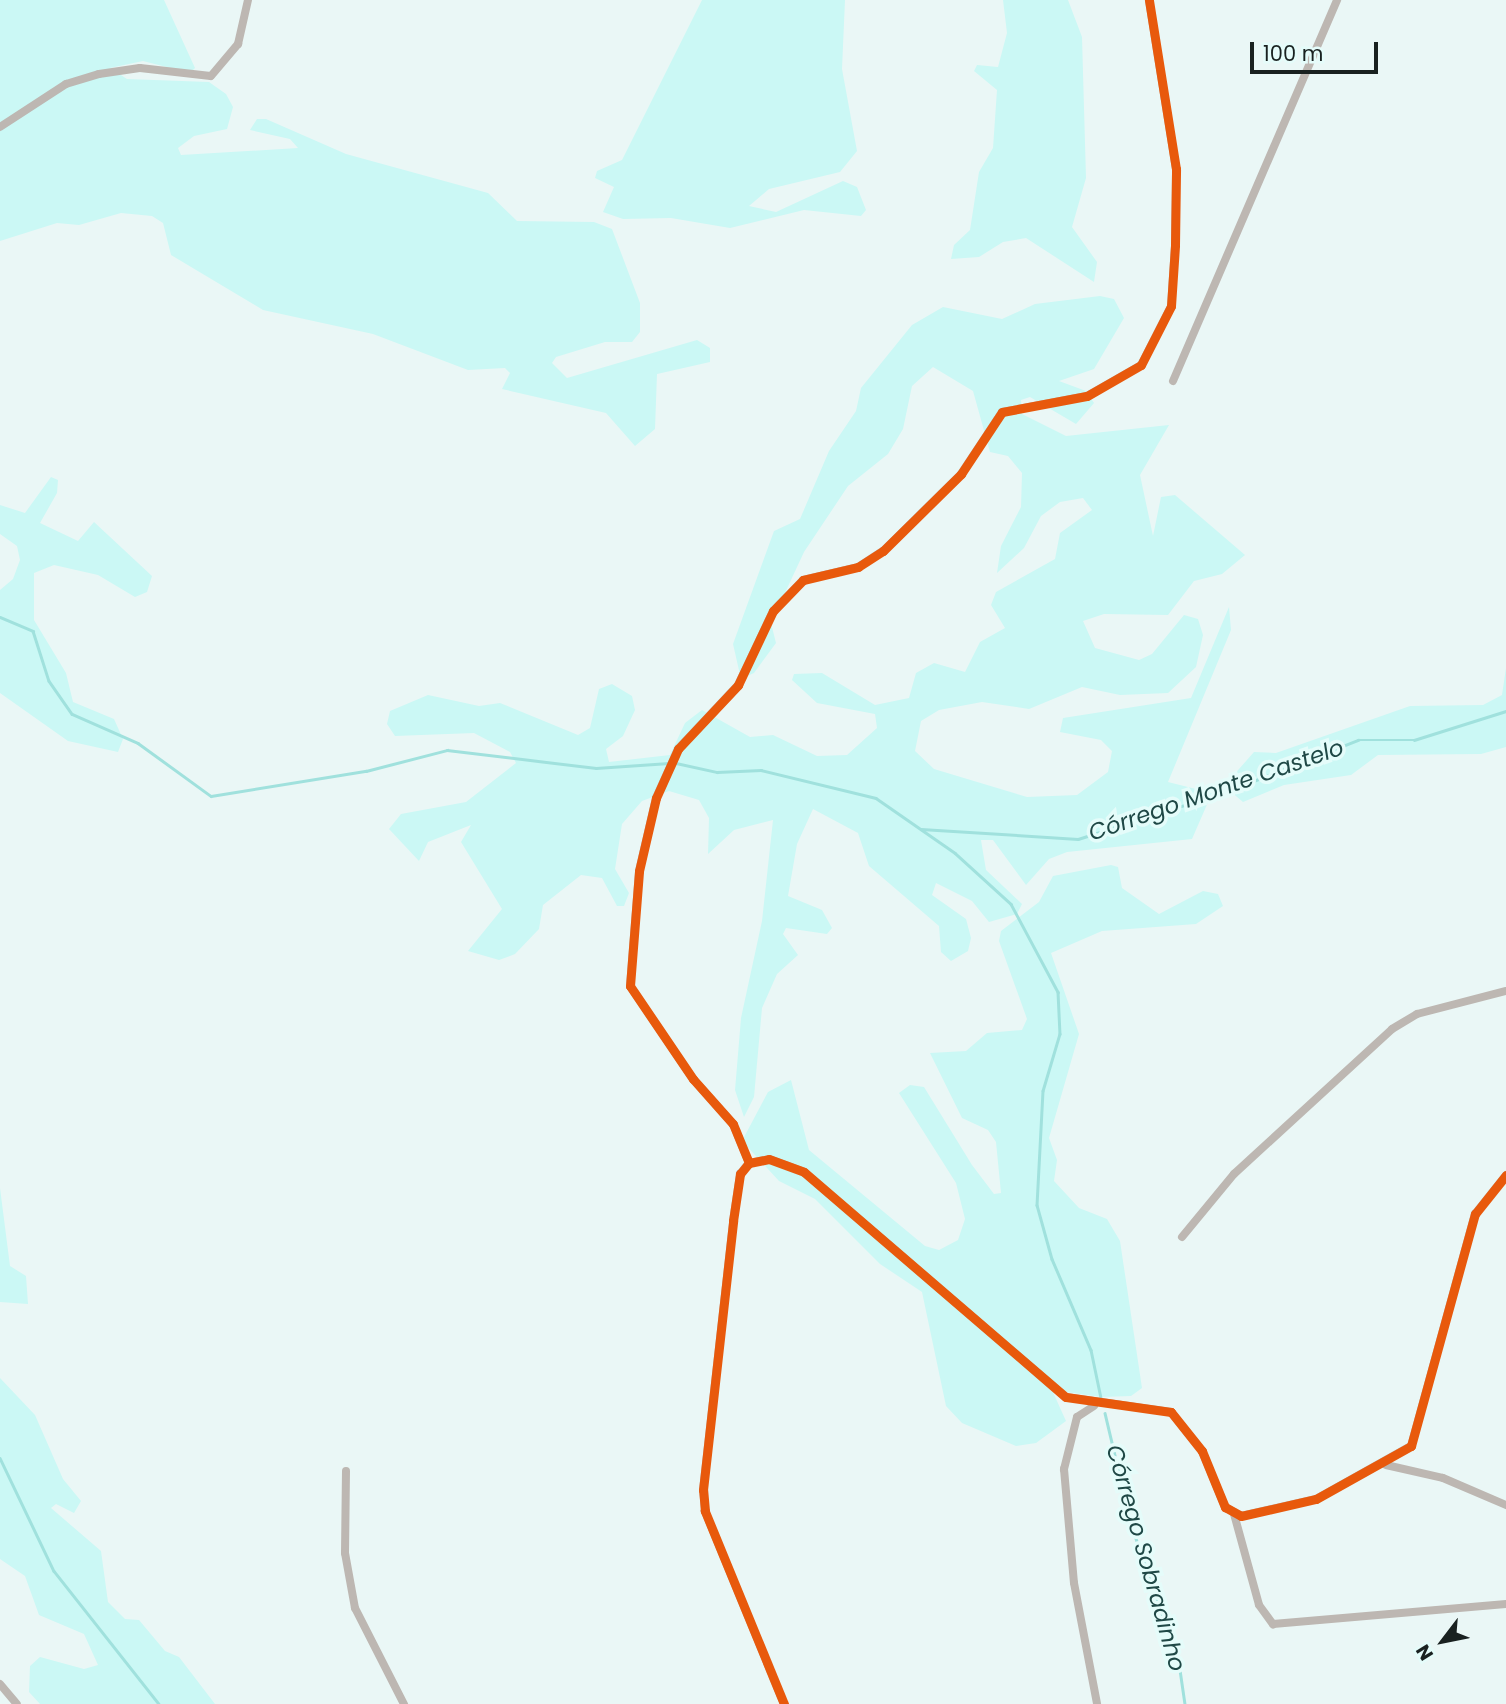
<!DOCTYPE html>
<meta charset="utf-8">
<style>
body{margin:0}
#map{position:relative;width:1506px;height:1704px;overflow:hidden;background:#eaf7f6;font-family:Poppins,sans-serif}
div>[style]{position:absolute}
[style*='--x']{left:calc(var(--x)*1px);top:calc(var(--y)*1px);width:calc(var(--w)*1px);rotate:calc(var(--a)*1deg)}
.green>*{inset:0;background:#cbf8f5}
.stream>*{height:2.5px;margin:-1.25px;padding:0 1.25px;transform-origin:1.25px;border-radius:1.25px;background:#a0e1dd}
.street>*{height:8px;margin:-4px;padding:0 4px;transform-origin:4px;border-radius:4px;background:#bdb7b2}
.cycleway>*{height:9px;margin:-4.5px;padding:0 4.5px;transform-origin:4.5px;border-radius:4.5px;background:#e8590c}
span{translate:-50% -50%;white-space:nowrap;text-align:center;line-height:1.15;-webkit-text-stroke:7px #e5fcfa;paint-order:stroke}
.water-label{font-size:23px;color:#1f4846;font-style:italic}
.north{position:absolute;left:1408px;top:1606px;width:70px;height:70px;-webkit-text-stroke:5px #e5fcfa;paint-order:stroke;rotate:238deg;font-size:19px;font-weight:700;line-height:28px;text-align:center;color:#192120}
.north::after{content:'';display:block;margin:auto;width:24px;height:32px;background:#192120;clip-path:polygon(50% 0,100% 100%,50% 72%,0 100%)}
.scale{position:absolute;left:1250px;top:42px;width:128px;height:32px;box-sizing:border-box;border:4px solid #192120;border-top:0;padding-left:9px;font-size:21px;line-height:24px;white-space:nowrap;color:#192120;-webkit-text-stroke:5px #e5fcfa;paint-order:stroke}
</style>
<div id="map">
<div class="green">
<i style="clip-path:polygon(0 0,164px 0,195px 68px,190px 73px,143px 61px,110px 68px,127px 79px,209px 82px,226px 94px,233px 107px,227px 129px,194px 136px,178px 148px,181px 155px,298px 148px,290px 139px,250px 130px,257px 119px,266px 119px,346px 154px,488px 193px,517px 221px,594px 222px,612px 229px,640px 303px,640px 332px,632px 342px,605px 342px,556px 357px,552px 363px,567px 378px,697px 340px,710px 348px,710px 362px,657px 374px,655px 429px,635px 446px,606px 413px,502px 389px,510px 373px,505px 368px,468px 370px,373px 334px,263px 310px,171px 255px,163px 223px,152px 216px,121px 213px,79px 225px,57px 223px,0 241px)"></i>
<i style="clip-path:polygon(702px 0,845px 0,842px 69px,857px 151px,840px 172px,769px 189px,749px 206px,776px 212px,843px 181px,857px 187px,866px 210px,861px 216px,804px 210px,730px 228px,671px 218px,623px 219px,603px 212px,614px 187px,595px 178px,597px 171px,622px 160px)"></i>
<i style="clip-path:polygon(1003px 0,1068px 0,1082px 37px,1086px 178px,1072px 227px,1097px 262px,1094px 282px,1026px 238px,1003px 242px,979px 257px,951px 259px,954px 245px,970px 230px,979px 172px,993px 148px,997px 90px,974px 71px,977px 65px,998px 67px,1007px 33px)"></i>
<i style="clip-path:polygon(1100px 296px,1114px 299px,1124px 318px,1094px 369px,1059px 381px,1086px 391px,1094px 403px,1076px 424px,1030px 397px,1021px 400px,1022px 414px,1066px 436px,1169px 425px,1140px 475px,1153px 536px,1161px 497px,1175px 495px,1245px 555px,1222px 574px,1194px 581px,1168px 615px,1104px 614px,1083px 621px,1095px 648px,1139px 660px,1152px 654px,1184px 615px,1198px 619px,1203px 635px,1196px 667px,1168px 693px,1120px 695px,1082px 687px,1029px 709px,982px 702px,939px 710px,921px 721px,915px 751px,934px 769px,1027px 797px,1077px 795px,1108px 772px,1112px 751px,1101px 740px,1060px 732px,1063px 718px,1191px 698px,1229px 607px,1231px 630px,1168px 782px,1212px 793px,1192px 839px,1067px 852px,1049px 859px,1026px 885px,993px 840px,981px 840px,986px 870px,1022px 904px,1017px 914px,989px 922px,972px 901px,936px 883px,932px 895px,966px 919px,971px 938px,968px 951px,951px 961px,941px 952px,939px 926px,869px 866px,858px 833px,813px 809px,797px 844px,788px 896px,822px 910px,832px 928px,827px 934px,786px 928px,783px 934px,798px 955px,777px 974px,762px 1008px,754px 1097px,744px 1117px,735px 1090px,741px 1018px,762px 921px,773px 820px,734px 830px,708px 854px,709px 818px,699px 800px,669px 791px,642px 801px,622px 824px,615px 869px,629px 893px,624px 906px,617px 906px,602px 878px,581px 875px,543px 905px,539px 929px,515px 954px,499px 960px,468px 951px,502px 909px,461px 842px,471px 825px,428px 842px,419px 861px,389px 829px,401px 814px,466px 802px,516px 763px,510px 752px,474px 733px,395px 736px,387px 724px,390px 711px,428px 695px,479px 706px,500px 703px,578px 735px,590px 728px,599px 689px,612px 684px,632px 696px,635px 710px,623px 736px,606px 749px,609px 762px,670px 755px,685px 723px,702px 710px,750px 737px,773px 735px,817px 756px,847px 755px,877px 728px,875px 714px,817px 703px,792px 680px,794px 674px,822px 673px,875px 705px,909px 698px,916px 673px,934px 663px,965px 672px,980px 642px,1005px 628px,991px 605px,996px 592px,1055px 559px,1060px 533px,1092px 510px,1083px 498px,1060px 502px,1041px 516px,1024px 548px,997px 573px,1001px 546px,1021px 507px,1022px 473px,1008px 456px,990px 452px,973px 391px,933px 367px,912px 386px,903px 429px,888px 454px,848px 486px,804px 552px,771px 623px,776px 643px,754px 673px,741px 679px,733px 644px,774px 531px,800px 519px,829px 451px,856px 411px,861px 388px,912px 325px,943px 307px,1002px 319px,1035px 304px)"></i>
<i style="clip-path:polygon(51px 477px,58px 480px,57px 493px,40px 523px,78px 541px,94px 522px,152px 576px,147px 592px,135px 597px,98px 575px,54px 565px,34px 573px,34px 620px,66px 673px,73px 702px,114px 719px,123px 739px,118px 752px,68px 741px,0 693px,0 590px,13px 579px,20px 560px,17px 546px,0 534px,0 505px,25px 513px)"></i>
<i style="clip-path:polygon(1506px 668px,1506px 747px,1481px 754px,1378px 755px,1351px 775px,1284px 785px,1243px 802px,1224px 786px,1254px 752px,1276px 753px,1410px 706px,1483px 705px,1502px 695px)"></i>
<i style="clip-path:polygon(1111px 865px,1118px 867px,1122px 888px,1159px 914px,1203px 891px,1218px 894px,1223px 906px,1196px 924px,1102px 931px,1051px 953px,1079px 1034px,1049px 1138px,1057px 1160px,1054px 1181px,1079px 1208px,1107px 1219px,1120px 1241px,1142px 1388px,1131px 1396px,1101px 1397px,1052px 1390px,1066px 1421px,1036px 1443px,1016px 1446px,962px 1423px,946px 1406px,922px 1292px,880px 1264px,815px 1199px,779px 1181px,742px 1141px,768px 1092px,791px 1080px,809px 1150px,925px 1246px,939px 1250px,958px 1240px,965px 1219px,956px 1183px,899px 1093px,910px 1085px,924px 1087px,972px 1165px,994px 1194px,1001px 1193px,996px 1142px,988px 1130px,962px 1118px,930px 1053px,966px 1051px,987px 1033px,1022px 1030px,1027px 1019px,999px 941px,1001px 931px,1039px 902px,1053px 876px)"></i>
<i style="clip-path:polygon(0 1188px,10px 1266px,26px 1276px,28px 1304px,0 1302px)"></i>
<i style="clip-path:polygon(0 1378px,35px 1415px,63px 1479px,81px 1501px,74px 1513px,56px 1504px,51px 1508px,101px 1551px,108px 1602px,125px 1619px,139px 1620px,165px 1651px,179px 1657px,215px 1704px,40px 1704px,29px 1692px,30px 1666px,40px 1657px,84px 1669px,98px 1665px,84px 1634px,39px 1615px,25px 1576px,0 1559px)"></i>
</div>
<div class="stream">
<i style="--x:0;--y:617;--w:36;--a:23"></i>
<i style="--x:33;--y:631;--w:52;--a:72.3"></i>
<i style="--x:49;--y:681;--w:40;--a:55.1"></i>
<i style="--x:72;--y:714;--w:72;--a:23.7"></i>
<i style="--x:138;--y:743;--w:90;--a:36"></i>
<i style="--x:211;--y:796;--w:157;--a:-9.2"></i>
<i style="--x:366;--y:771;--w:84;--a:-14.5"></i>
<i style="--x:447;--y:750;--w:150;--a:6.9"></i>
<i style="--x:596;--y:768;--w:73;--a:-3.9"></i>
<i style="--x:676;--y:763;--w:42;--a:12.4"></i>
<i style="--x:717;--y:772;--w:44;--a:-2.6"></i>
<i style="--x:761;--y:770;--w:118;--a:13.7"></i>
<i style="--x:876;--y:798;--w:96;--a:34.8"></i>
<i style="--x:955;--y:853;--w:76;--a:42.3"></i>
<i style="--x:1011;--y:904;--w:100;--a:61.9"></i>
<i style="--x:1058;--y:992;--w:42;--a:87.3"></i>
<i style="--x:1060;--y:1034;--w:59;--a:106.6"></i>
<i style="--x:1043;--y:1091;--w:114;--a:93"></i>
<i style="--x:1037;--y:1205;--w:56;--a:74.5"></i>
<i style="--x:1052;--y:1259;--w:99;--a:66.8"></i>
<i style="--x:1091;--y:1350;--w:49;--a:78.2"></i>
<i style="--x:921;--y:829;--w:157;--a:3.6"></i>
<i style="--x:1078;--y:839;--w:157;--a:-17.7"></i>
<i style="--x:1228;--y:791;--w:140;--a:-21.4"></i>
<i style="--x:1358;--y:740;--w:56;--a:0"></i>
<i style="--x:1414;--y:740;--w:96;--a:-17.5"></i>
<i style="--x:1105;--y:1413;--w:117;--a:76.7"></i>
<i style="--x:1132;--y:1527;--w:144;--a:70.9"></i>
<i style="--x:1179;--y:1663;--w:41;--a:81.7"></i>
<i style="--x:0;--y:1458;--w:125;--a:64.5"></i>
<i style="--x:54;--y:1571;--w:169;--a:51.7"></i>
</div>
<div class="street">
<i style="--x:0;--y:127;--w:79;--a:-33.1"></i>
<i style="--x:66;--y:84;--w:34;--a:-17"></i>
<i style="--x:99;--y:74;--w:41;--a:-8.3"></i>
<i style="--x:140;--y:68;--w:71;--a:6.4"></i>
<i style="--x:211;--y:76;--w:42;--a:-49.8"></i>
<i style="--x:238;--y:44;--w:45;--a:-77.2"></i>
<i style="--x:1173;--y:381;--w:415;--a:-66.7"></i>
<i style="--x:749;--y:1163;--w:42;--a:-112.3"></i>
<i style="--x:733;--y:1124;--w:60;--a:-131.6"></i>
<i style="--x:693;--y:1079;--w:112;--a:-124.1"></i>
<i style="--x:630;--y:986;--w:115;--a:-85.5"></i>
<i style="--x:639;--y:871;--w:75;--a:-76.9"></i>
<i style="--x:656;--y:798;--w:54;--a:-65.8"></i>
<i style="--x:678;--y:749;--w:88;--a:-46.8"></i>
<i style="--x:738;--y:685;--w:82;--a:-64.7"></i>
<i style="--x:773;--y:611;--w:43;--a:-45.9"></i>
<i style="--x:803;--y:580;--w:57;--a:-13.3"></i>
<i style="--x:858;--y:567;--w:30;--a:-33"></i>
<i style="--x:883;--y:551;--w:110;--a:-44.6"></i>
<i style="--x:961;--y:474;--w:74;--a:-56.5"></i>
<i style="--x:1002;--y:412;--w:86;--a:-10.7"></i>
<i style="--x:1087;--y:396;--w:62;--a:-29.9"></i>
<i style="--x:1141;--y:365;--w:66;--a:-63"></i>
<i style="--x:1171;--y:306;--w:61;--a:-86.2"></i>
<i style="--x:1175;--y:245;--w:76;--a:-89.2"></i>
<i style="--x:1176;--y:169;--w:171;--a:-99.1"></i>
<i style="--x:1182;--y:1237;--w:82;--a:-50.5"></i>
<i style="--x:1234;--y:1174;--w:214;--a:-42.5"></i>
<i style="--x:1392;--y:1029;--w:29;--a:-31"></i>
<i style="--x:1417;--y:1014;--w:92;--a:-14.5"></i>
<i style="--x:1094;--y:1406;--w:20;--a:147"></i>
<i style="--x:1077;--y:1417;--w:54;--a:104"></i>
<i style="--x:1064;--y:1469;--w:114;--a:85"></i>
<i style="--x:1074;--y:1583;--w:123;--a:79.2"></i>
<i style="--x:1386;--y:1465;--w:58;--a:12.8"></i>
<i style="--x:1443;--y:1478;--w:69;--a:23.2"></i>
<i style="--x:346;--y:1471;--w:82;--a:90.7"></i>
<i style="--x:345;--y:1553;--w:56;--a:79.7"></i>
<i style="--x:355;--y:1608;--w:108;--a:63"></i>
<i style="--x:1234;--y:1514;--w:94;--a:74.6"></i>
<i style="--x:1259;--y:1605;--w:24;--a:54"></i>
<i style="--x:1273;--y:1624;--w:234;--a:-4.9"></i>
<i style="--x:0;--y:1684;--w:26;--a:50"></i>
<i style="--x:784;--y:1704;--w:209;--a:-112.3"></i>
<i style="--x:705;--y:1511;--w:21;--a:-95"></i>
<i style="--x:703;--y:1490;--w:271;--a:-83.6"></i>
<i style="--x:733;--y:1221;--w:48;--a:-81.5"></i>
<i style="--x:740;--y:1174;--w:14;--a:-51"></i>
<i style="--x:749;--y:1163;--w:20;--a:-11"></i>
<i style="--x:769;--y:1159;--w:37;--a:20"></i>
<i style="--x:804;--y:1172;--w:345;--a:40.7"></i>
<i style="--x:1066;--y:1397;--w:106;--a:8.1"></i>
<i style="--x:1171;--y:1412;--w:50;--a:51.5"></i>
<i style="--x:1202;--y:1451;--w:61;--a:67.7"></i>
<i style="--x:1225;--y:1507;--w:18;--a:29"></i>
<i style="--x:1241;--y:1516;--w:77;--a:-12.8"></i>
<i style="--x:1316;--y:1499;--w:109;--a:-29.2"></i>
<i style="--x:1411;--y:1446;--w:241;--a:-74.6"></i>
<i style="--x:1475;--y:1214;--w:50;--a:-51.5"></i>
</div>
<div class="cycleway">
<i style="--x:749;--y:1163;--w:42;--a:-112.3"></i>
<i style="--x:733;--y:1124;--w:60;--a:-131.6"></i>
<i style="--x:693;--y:1079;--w:112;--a:-124.1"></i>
<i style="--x:630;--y:986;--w:115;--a:-85.5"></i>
<i style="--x:639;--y:871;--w:75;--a:-76.9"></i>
<i style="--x:656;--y:798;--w:54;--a:-65.8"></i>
<i style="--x:678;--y:749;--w:88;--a:-46.8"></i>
<i style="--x:738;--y:685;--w:82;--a:-64.7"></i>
<i style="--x:773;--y:611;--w:43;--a:-45.9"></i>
<i style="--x:803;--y:580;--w:57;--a:-13.3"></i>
<i style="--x:858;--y:567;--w:30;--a:-33"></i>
<i style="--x:883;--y:551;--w:110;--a:-44.6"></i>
<i style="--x:961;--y:474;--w:74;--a:-56.5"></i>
<i style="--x:1002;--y:412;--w:86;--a:-10.7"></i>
<i style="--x:1087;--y:396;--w:62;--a:-29.9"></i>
<i style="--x:1141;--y:365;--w:66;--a:-63"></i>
<i style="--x:1171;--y:306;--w:61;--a:-86.2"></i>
<i style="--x:1175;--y:245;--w:76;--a:-89.2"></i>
<i style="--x:1176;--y:169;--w:171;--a:-99.1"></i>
<i style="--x:784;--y:1704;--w:209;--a:-112.3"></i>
<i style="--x:705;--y:1511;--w:21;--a:-95"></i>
<i style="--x:703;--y:1490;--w:271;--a:-83.6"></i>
<i style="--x:733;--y:1221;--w:48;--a:-81.5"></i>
<i style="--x:740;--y:1174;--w:14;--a:-51"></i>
<i style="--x:749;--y:1163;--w:20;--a:-11"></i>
<i style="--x:769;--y:1159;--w:37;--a:20"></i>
<i style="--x:804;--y:1172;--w:345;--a:40.7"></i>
<i style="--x:1066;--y:1397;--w:106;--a:8.1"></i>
<i style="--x:1171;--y:1412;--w:50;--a:51.5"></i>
<i style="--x:1202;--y:1451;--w:61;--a:67.7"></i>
<i style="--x:1225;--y:1507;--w:18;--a:29"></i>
<i style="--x:1241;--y:1516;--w:77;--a:-12.8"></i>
<i style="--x:1316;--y:1499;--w:109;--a:-29.2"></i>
<i style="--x:1411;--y:1446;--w:241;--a:-74.6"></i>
<i style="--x:1475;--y:1214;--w:50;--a:-51.5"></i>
</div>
<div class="water-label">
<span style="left:1216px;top:790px;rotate:-19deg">Córrego Monte Castelo</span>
<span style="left:1146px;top:1558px;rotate:74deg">Córrego Sobradinho</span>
</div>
<div class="north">N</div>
<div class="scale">100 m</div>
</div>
